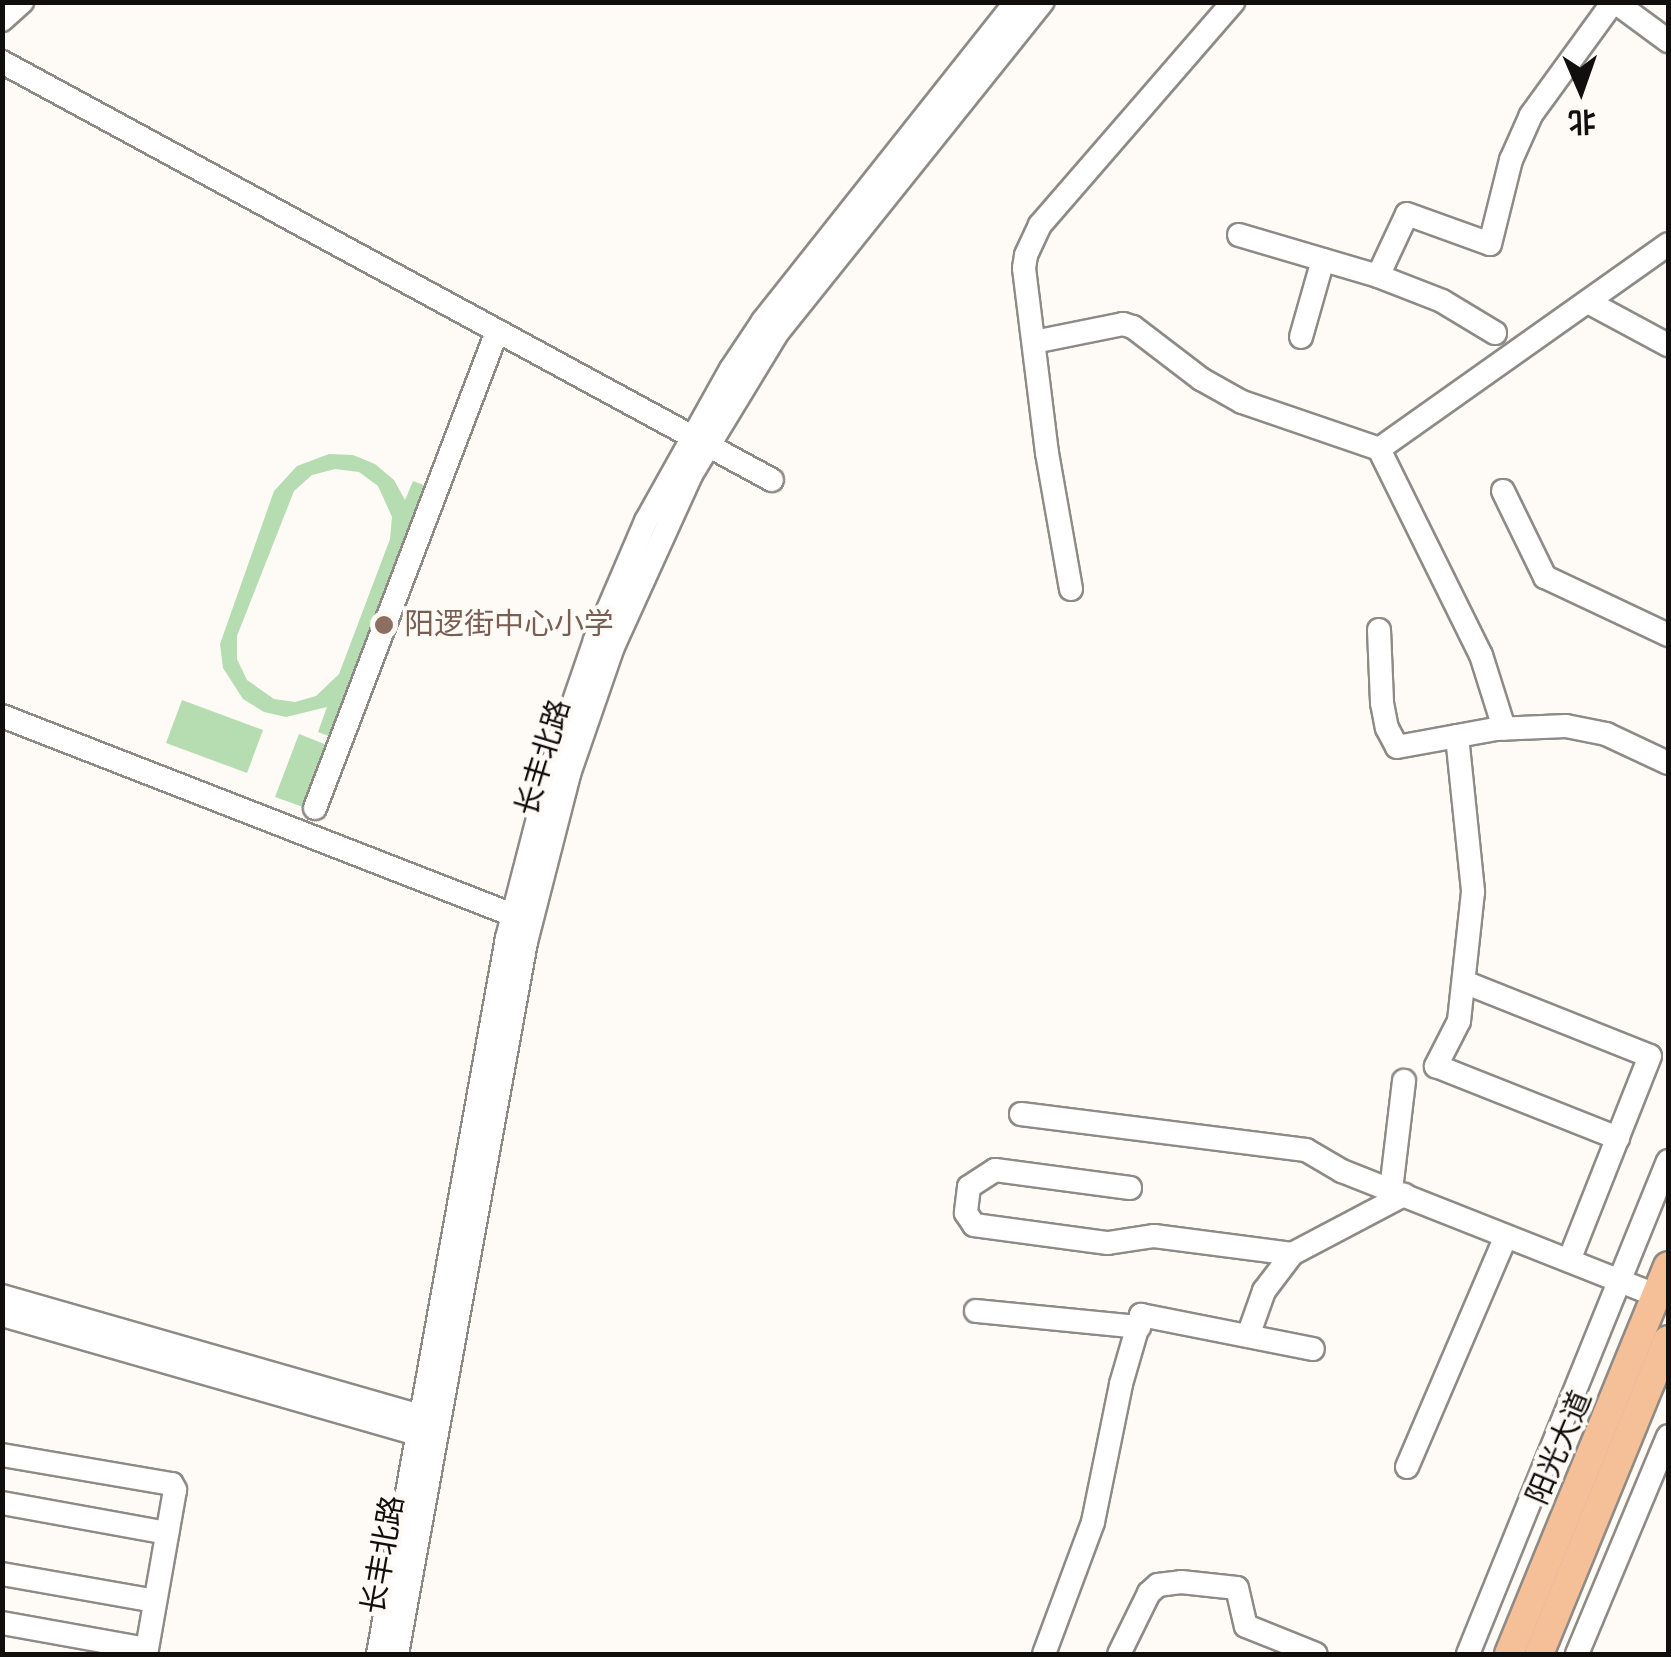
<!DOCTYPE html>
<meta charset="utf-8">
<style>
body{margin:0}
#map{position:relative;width:1671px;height:1657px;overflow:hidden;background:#fefaf5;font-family:Spectral,"Noto Sans SC",serif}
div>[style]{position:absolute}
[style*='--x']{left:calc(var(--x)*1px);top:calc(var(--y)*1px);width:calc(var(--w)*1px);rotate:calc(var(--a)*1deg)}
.green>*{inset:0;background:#b6ddb2}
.roads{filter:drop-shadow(2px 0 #8e8b87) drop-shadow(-2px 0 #8e8b87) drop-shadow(0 2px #8e8b87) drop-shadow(0 -2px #8e8b87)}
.minor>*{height:22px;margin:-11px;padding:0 11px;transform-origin:11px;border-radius:11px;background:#fff}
.major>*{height:28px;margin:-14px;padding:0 14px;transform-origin:14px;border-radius:14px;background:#f5c097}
.dots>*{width:28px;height:28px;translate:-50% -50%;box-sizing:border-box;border:5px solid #fefaf5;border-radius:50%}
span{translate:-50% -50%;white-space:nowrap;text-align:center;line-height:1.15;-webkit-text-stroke:8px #fefaf5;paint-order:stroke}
.education-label{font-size:30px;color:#785e54}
.left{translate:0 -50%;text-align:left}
.street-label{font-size:30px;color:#100f0d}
.frame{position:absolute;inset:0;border:5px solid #100f0d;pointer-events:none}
.north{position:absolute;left:1531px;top:40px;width:100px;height:100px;-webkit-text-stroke:8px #fefaf5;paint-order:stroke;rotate:178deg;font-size:28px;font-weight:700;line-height:40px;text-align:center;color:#100f0d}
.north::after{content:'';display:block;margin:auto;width:35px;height:45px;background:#100f0d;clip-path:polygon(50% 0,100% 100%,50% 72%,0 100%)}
</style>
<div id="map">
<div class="green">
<i style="clip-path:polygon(evenodd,329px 454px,353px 455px,375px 464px,394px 480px,405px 500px,413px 481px,426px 486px,331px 737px,318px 732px,327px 707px,286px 717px,264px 712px,243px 699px,223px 668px,220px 644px,274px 491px,297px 466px,329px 454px,335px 469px,359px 472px,378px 486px,392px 517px,390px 539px,339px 674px,316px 696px,295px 702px,274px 699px,247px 680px,237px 659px,237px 636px,294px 491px,312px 475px,335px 469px)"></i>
<i style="clip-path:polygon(182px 700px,263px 730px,247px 773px,166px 743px)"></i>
<i style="clip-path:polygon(299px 734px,327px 745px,303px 807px,275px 797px)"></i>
</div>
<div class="roads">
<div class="minor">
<i style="--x:1615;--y:2;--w:66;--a:36.3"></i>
<i style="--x:2;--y:20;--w:27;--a:-42"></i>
<i style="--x:2;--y:62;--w:876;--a:28.5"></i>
<i style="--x:1239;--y:235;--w:145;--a:16.4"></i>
<i style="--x:1378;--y:276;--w:69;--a:21.3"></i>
<i style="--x:1442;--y:301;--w:62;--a:31.1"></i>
<i style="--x:1378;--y:276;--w:68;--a:-64.9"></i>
<i style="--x:1407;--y:214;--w:88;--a:19.9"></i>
<i style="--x:1490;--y:244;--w:87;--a:-76"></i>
<i style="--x:1511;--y:160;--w:49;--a:-66"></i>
<i style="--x:1531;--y:115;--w:140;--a:-54"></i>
<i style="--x:1588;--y:302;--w:91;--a:28.3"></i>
<i style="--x:1301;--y:337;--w:80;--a:-74.1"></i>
<i style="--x:1034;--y:342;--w:91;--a:-11.4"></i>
<i style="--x:1123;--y:324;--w:10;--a:17"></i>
<i style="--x:1133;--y:327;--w:86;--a:37.4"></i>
<i style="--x:1201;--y:379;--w:47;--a:29.3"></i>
<i style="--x:1242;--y:402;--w:145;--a:18.9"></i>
<i style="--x:1379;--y:449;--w:230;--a:63.7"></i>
<i style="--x:1481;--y:655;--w:77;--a:72.5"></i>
<i style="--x:1379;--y:449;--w:354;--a:-35.3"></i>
<i style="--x:1503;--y:491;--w:96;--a:64"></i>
<i style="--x:1545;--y:577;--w:136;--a:25.2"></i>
<i style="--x:1071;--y:589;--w:138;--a:-100"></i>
<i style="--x:1047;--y:453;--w:186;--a:-97.1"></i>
<i style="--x:1024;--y:268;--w:13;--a:-81"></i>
<i style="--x:1026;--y:255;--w:33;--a:-65"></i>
<i style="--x:1040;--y:225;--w:295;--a:-49.1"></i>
<i style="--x:1379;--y:630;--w:73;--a:87.6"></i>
<i style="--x:1382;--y:703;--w:25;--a:79"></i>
<i style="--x:1387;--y:728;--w:21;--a:62"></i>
<i style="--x:1397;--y:747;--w:101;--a:-10.3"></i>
<i style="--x:1496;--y:729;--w:70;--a:-2.5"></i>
<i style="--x:1566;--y:726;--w:41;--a:11.3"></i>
<i style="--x:1606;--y:734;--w:68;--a:25.1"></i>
<i style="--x:2;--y:716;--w:548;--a:21.28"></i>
<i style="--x:1457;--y:736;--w:157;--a:84.1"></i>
<i style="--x:1473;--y:892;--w:130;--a:96.2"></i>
<i style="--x:1459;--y:1021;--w:51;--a:117.1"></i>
<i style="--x:1436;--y:1066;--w:196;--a:21.6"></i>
<i style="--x:315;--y:808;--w:498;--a:-69.1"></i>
<i style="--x:1464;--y:982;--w:200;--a:21.7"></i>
<i style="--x:1650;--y:1056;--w:220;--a:111.6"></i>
<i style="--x:1021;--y:1114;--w:287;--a:7.2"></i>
<i style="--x:1306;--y:1150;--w:42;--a:30.3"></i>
<i style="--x:1342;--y:1171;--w:339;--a:21.6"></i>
<i style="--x:1130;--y:1188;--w:136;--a:-172.4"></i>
<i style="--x:995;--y:1170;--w:31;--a:147"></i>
<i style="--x:969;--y:1187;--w:26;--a:97"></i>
<i style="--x:966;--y:1213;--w:14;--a:56"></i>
<i style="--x:974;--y:1225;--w:135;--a:7.7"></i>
<i style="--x:1108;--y:1243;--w:47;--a:-8.7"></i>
<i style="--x:1154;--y:1236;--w:139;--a:7.4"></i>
<i style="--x:1391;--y:1190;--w:110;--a:-83.2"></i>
<i style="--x:2;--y:1296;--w:450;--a:16"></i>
<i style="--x:976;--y:1311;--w:164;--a:5.6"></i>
<i style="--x:2;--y:1315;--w:447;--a:16"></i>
<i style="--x:1248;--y:1336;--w:48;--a:-70.4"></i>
<i style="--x:1264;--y:1291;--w:46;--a:-52.9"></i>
<i style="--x:1292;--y:1254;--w:127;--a:-27.8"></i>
<i style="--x:2;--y:1455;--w:172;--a:9.7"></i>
<i style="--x:172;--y:1484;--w:7;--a:63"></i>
<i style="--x:175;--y:1490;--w:167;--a:100"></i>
<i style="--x:1407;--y:1467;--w:251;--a:-66.8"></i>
<i style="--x:2;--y:1503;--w:168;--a:10.3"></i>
<i style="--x:2;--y:1574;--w:155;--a:10"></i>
<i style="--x:2;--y:1623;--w:147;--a:10.2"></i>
<i style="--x:378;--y:1654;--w:728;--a:-79.79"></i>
<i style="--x:507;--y:938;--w:176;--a:-75.5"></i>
<i style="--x:551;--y:768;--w:135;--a:-71"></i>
<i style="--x:595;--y:640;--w:129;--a:-66.8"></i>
<i style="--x:646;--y:521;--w:174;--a:-60.8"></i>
<i style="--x:731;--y:369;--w:58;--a:-56.3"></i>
<i style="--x:763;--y:321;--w:407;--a:-51.6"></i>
<i style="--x:397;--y:1654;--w:724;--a:-79.73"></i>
<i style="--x:526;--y:942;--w:173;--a:-75.6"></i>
<i style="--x:569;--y:774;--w:134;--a:-70.9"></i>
<i style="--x:613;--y:647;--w:189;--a:-65.6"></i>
<i style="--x:691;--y:475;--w:167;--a:-58.7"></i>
<i style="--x:778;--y:332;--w:423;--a:-51.3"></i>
<i style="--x:1044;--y:1654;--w:141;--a:-69.6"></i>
<i style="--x:1093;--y:1522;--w:141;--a:-78.5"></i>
<i style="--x:1121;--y:1384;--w:72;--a:-73.8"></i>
<i style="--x:1141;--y:1315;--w:175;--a:11.2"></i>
<i style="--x:1119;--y:1654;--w:68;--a:-63.8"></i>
<i style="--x:1149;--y:1593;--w:12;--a:-42"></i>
<i style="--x:1158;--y:1585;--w:23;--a:-7"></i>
<i style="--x:1181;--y:1582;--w:56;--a:6.1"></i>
<i style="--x:1237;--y:1588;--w:39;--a:77"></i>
<i style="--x:1246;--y:1626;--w:75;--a:21.8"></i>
<i style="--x:1468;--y:1654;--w:532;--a:-67.92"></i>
<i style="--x:1577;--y:1654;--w:236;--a:-67.3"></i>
</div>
<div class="major">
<i style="--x:1509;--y:1654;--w:419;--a:-67.7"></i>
<i style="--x:1539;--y:1654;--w:339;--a:-67.7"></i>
</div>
</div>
<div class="dots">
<i style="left:384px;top:625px;background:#8d6e63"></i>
</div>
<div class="education-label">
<span class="left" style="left:404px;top:625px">阳逻街中心小学</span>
</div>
<div class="street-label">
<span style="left:544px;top:758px;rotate:-73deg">长丰北路</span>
<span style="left:1560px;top:1448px;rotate:-67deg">阳光大道</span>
<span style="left:384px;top:1555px;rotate:-80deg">长丰北路</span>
</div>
<div class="frame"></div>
<div class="north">北</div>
</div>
